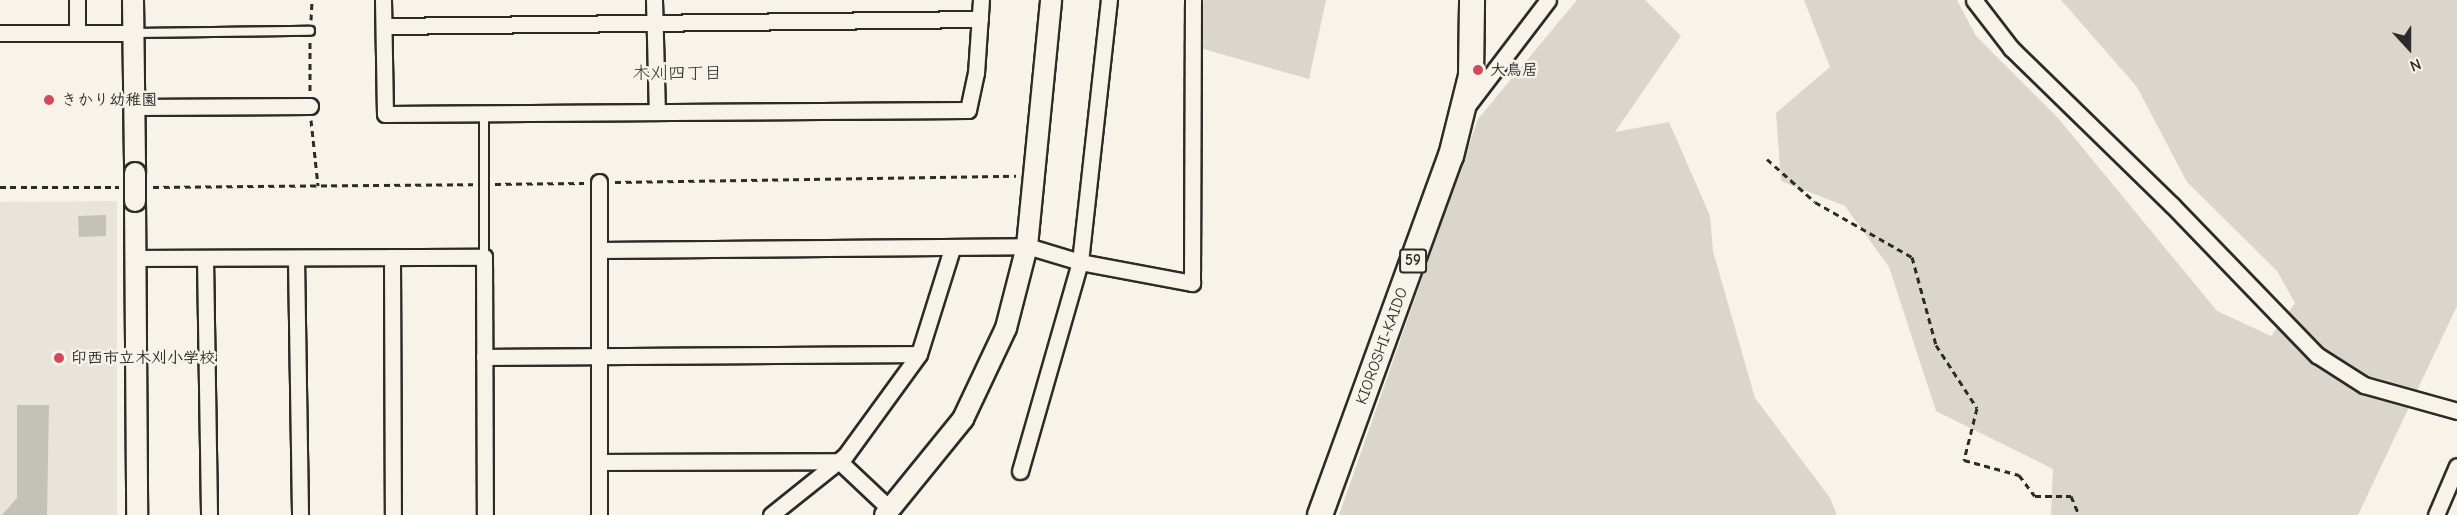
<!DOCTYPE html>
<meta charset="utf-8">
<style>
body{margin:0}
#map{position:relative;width:2457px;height:515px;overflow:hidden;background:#f7f3e8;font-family:"Comic Neue","Klee One",sans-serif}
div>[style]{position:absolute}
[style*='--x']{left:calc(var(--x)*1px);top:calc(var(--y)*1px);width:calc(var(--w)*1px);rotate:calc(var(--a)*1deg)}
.built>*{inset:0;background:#e8e4da}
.green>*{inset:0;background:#dad6cc}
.building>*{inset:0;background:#c4c1b9}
.path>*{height:3px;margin-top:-1.5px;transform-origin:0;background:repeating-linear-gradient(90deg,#2b2b2b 0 6px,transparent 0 10.5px)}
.roads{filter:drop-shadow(2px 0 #2b2b2b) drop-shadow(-2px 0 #2b2b2b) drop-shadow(0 2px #2b2b2b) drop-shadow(0 -2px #2b2b2b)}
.service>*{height:8px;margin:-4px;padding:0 4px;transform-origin:4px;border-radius:4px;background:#f7f3e8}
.minor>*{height:15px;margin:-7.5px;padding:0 7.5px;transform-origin:7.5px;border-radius:7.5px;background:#f7f3e8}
.tertiary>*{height:20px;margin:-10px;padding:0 10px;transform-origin:10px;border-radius:10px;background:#f7f3e8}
.primary>*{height:24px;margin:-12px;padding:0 12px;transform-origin:12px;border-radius:12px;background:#f7f3e8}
.bridges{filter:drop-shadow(2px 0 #2b2b2b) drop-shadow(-2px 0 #2b2b2b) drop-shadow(0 2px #2b2b2b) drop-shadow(0 -2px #2b2b2b)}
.tertiary-bridge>*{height:20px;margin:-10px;padding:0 10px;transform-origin:10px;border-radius:10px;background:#f7f3e8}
.dots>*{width:16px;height:16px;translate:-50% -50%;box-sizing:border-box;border:3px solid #f7f3e8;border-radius:50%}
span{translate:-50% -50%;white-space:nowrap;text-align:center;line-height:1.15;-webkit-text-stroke:5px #f7f3e8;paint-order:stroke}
.shield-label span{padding:2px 4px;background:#f7f3e8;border:2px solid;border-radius:4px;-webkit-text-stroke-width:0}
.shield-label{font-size:15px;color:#2b2b2b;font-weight:700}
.poi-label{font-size:16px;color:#2b2b2b;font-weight:700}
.left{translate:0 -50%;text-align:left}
.street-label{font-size:16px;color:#2b2b2b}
.neighbourhood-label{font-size:18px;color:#2b2b2b}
.north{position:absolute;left:2379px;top:18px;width:60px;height:60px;-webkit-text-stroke:4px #f7f3e8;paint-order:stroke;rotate:159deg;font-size:16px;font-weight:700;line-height:24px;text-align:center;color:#2b2b2b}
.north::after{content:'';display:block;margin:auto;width:21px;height:27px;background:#2b2b2b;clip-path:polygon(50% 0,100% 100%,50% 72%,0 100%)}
</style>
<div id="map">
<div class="built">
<i style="clip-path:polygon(117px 201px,117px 515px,0 515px,0 202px)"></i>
</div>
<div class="green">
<i style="clip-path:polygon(1204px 0,1326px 0,1309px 79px,1193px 46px)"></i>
<i style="clip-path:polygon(1577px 0,1645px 0,1681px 36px,1615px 132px,1669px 122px,1710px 216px,1713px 251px,1755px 398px,1830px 498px,1837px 515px,1339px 515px,1478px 119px)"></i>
<i style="clip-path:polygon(1804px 0,1957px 0,1976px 36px,2058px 118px,2217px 311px,2271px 336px,2295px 303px,2277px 271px,2187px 182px,2137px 87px,2061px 0,2457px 0,2457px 306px,2358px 515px,2051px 515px,2053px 469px,1936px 411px,1889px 267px,1845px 206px,1781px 181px,1776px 113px,1830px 67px)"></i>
</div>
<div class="building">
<i style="clip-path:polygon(106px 215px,106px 236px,79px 237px,78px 216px)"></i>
<i style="clip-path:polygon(17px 405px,49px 405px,47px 515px,2px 515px,17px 498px)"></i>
</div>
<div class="path">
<i style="--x:311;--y:20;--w:20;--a:-87"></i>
<i style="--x:310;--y:42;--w:50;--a:90"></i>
<i style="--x:311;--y:120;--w:66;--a:83.9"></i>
<i style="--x:1767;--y:159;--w:64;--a:41.9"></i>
<i style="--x:1815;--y:202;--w:112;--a:29.6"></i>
<i style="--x:1912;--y:257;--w:91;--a:74.7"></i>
<i style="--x:1936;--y:345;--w:75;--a:56.9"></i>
<i style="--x:1977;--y:408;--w:54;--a:104"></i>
<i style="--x:1964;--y:460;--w:57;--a:15.3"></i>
<i style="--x:2019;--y:475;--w:26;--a:53"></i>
<i style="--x:2035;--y:496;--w:36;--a:0"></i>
<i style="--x:2071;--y:496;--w:21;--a:67"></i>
<i style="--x:615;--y:182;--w:401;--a:-0.9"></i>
<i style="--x:495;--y:184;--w:89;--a:-0.6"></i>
<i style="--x:0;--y:187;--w:119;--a:0"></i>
<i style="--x:153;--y:187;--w:320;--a:-0.5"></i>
</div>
<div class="roads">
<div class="service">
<i style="--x:135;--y:33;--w:175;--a:-0.7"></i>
<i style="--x:484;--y:114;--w:143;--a:90"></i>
</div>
<div class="minor">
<i style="--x:77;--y:0;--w:33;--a:90"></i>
<i style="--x:383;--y:0;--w:114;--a:89"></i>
<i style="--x:385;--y:114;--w:583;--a:-0.39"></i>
<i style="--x:968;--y:110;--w:38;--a:-78"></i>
<i style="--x:976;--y:73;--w:73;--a:-86.1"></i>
<i style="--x:654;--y:0;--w:112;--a:88.5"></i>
<i style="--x:1974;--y:0;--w:61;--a:52.4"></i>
<i style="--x:2011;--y:48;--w:225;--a:44.3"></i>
<i style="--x:2172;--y:205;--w:209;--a:46"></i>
<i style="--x:2317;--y:355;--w:56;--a:32.6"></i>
<i style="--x:2364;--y:385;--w:97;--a:15.6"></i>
<i style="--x:384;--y:26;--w:596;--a:-0.67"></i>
<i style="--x:0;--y:33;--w:133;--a:0"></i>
<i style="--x:1468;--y:105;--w:132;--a:-52.7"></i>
<i style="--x:134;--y:107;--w:176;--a:-0.3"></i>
<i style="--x:599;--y:182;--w:333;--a:90"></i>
<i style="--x:599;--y:250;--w:428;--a:-0.5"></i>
<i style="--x:1027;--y:246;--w:55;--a:16.8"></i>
<i style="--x:1080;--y:262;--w:114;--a:10.6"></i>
<i style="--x:1192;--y:283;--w:283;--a:-89.8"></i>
<i style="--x:392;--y:257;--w:258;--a:89.8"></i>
<i style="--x:135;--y:258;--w:349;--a:-0.2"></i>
<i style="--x:484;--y:257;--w:258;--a:89.8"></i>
<i style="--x:205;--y:258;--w:257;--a:89.1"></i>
<i style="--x:296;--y:258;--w:257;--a:89.1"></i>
<i style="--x:484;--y:357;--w:435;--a:-0.4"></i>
<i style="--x:599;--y:462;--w:240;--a:-0.2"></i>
<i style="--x:839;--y:461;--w:71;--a:43.3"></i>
<i style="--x:1020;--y:471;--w:217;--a:-74"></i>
<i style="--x:1080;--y:262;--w:264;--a:-83.7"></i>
<i style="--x:771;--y:515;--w:95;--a:-38.6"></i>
<i style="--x:845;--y:456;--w:126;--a:-54"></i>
<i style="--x:919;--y:354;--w:110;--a:-72.6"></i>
<i style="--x:2436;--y:515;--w:53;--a:-66.8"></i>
</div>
<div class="tertiary">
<i style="--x:133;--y:0;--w:173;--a:89.3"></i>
<i style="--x:135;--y:201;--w:314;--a:89.6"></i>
<i style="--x:885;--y:515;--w:124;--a:-50.9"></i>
<i style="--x:963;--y:419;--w:101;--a:-64.7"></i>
<i style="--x:1006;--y:328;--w:85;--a:-75.6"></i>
<i style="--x:1027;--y:246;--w:247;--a:-84.4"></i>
</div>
<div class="primary">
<i style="--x:1320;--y:515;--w:382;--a:-70"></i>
<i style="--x:1451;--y:156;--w:82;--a:-76"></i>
<i style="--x:1471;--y:76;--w:76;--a:-89.2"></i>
</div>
</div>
<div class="bridges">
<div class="tertiary-bridge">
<i style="--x:135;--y:173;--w:28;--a:90"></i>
</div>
</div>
<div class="dots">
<i style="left:1478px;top:70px;background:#d1495b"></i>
<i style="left:49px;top:100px;background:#d1495b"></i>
<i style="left:59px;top:358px;background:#d1495b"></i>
</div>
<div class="shield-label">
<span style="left:1413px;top:261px">59</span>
</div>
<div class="poi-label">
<span class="left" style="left:1490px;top:70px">大鳥居</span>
<span class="left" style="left:61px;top:100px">きかり幼稚園</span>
<span class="left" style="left:71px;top:358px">印西市立木刈小学校</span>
</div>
<div class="street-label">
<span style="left:1382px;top:346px;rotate:-70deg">KIOROSHI-KAIDO</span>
</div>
<div class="neighbourhood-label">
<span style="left:677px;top:74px">木刈四丁目</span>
</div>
<div class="north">N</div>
</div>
